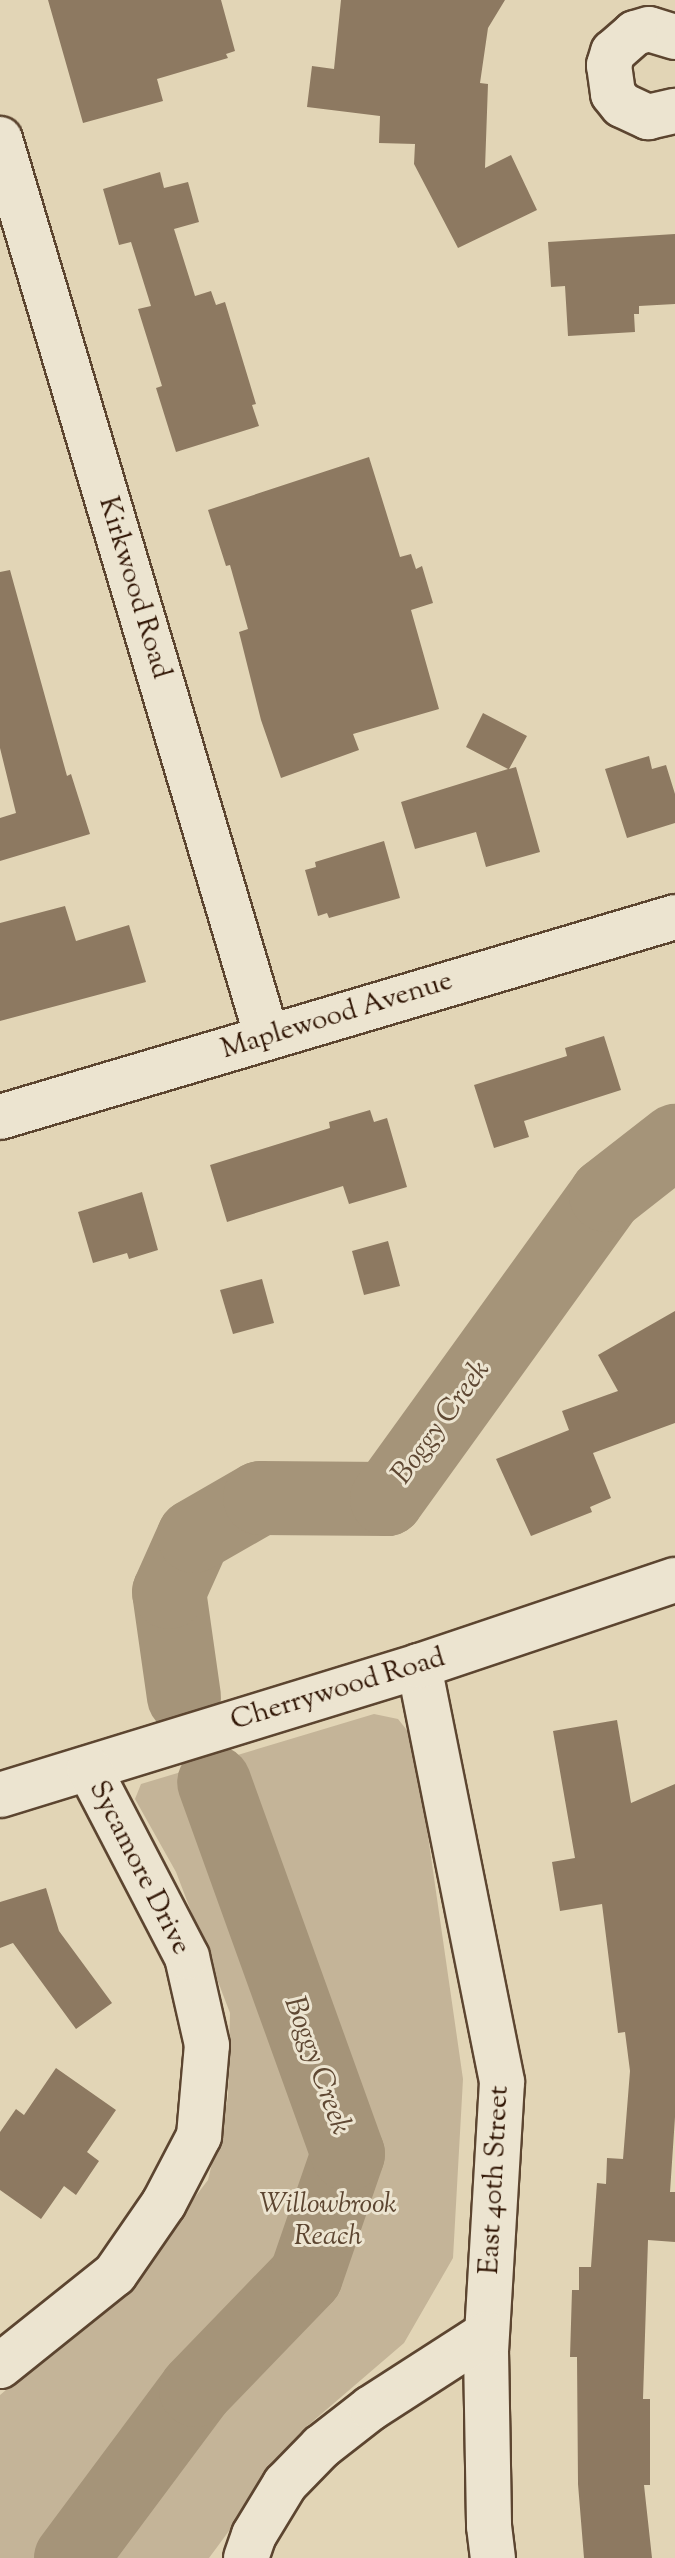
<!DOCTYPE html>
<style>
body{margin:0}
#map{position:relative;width:675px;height:2558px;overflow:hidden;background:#e2d5b6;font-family:"Sorts Mill Goudy",serif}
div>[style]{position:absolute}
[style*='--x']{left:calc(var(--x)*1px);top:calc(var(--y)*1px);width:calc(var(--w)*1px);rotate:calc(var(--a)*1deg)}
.green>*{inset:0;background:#c4b498}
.river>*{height:74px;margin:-37px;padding:0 37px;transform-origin:37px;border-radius:37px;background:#a59479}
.building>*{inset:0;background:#8d7961}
.roads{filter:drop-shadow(2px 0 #5c4530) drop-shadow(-2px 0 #5c4530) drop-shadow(0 2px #5c4530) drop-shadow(0 -2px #5c4530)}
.minor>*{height:44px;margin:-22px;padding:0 22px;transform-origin:22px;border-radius:22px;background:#ece4d0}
span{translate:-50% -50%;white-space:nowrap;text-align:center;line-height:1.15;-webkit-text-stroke:6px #ece4d0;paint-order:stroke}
.street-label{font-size:28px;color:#301504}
.park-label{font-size:28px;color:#5c4530;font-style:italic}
.water-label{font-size:30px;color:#5f4833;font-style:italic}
</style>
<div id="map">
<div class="green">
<i style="clip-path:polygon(374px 1714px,398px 1719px,414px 1739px,463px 2079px,453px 2258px,404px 2343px,305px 2428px,209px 2558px,0 2558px,0 2395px,116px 2298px,173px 2226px,208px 2180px,228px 2097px,230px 2013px,176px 1872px,135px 1799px,141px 1784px)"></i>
</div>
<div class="river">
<i style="--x:184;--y:1697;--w:106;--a:-98.1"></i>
<i style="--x:169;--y:1592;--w:61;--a:-65.9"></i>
<i style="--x:194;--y:1536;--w:76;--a:-29.9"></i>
<i style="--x:260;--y:1498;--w:127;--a:0.5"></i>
<i style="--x:387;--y:1499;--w:375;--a:-54.2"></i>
<i style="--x:606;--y:1195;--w:88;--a:-38"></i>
<i style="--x:71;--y:2558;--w:209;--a:-53.3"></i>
<i style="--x:196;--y:2390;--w:158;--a:-46"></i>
<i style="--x:306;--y:2276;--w:129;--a:-71"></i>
<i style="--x:348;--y:2154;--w:395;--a:-109.8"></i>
</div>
<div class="building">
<i style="clip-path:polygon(48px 0,221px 0,235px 51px,226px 54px,228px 58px,157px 79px,163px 101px,83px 123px)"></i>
<i style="clip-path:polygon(341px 0,505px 0,488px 28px,480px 83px,488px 84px,485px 168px,511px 155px,537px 210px,458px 248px,414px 164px,415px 144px,379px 143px,380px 116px,307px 107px,312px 66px,334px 69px)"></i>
<i style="clip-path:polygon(160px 172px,164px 188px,188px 182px,199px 222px,174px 229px,195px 296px,211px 291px,216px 305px,225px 302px,256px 404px,252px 405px,259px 426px,176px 452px,156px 388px,162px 386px,138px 309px,151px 306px,131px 242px,119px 245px,103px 189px)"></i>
<i style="clip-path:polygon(675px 234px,675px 304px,639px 306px,639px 314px,634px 314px,635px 332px,568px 336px,565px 286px,551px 287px,548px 242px)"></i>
<i style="clip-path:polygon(369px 457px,400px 557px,411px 554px,416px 569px,422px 566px,433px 603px,411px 610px,439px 709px,353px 734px,359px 750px,281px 778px,261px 720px,239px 632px,248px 629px,230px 565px,226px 566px,208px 510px)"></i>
<i style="clip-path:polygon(10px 570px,67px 776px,71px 774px,90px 834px,0 861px,0 818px,16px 813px,0 748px,0 572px)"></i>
<i style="clip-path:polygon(483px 713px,527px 736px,509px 769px,516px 767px,540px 852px,486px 867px,476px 832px,415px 849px,401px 802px,508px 769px,466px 747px)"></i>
<i style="clip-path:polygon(649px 756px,652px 769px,666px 765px,675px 794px,675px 823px,627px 838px,605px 769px)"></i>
<i style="clip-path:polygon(384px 841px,400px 898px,329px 918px,327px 913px,318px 916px,305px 870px,316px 867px,315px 862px)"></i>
<i style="clip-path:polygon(65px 906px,76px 941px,129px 925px,146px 982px,0 1021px,0 923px)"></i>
<i style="clip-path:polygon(604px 1036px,621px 1090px,524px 1121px,529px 1137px,494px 1148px,474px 1085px,567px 1056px,565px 1048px)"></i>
<i style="clip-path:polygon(370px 1110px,374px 1122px,387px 1118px,407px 1187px,349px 1204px,343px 1186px,227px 1222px,210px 1165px,330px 1128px,329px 1122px)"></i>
<i style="clip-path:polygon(142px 1192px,158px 1250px,129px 1259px,127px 1253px,93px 1263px,78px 1212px)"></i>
<i style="clip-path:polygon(388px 1241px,400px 1286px,364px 1295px,352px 1251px)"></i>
<i style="clip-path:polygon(262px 1279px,274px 1323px,233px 1334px,220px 1290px)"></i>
<i style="clip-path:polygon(675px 1311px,675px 1423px,593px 1453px,611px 1498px,590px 1507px,592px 1512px,531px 1536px,496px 1459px,569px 1430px,562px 1411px,618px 1391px,598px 1355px)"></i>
<i style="clip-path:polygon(617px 1720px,631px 1803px,675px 1784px,675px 2117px,670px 2192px,675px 2192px,675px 2242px,648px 2240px,643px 2399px,650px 2399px,650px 2485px,644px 2485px,652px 2558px,584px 2558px,578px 2484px,577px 2357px,570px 2357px,572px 2290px,579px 2290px,579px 2267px,591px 2267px,597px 2183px,606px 2184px,607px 2158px,623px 2159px,630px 2071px,625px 2032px,618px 2033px,602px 1904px,560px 1911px,552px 1862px,575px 1858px,553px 1731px)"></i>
<i style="clip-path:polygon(46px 1888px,59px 1931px,112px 2003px,76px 2029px,13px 1943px,0 1948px,0 1902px)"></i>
<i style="clip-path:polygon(56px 2068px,116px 2110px,87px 2152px,99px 2161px,76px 2195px,64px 2186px,41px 2219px,0 2190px,0 2132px,16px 2109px,24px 2115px)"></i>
</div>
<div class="roads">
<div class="minor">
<i style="--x:675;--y:37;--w:27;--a:-163"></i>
<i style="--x:649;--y:29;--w:15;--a:164"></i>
<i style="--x:635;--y:33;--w:29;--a:139"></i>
<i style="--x:613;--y:52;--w:14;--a:107"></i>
<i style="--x:609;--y:65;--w:29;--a:82"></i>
<i style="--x:613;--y:94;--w:14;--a:51"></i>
<i style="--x:622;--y:105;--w:29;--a:25"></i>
<i style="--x:648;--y:117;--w:28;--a:-13"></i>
<i style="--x:0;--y:139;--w:937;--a:73.44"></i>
<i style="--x:0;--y:1117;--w:704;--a:-16.5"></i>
<i style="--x:419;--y:1666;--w:424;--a:78.7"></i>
<i style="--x:502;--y:2082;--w:269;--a:93.4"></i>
<i style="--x:486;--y:2351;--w:175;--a:89"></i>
<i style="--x:489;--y:2526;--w:32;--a:83"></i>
<i style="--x:0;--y:1795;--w:438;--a:-17.1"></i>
<i style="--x:419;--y:1666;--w:270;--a:-18.6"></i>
<i style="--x:0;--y:2366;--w:147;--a:-38.7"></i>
<i style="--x:115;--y:2274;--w:86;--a:-55.4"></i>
<i style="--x:164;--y:2203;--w:76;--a:-62.4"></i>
<i style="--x:199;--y:2136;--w:91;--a:-85"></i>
<i style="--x:207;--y:2045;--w:90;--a:-102.8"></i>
<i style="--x:187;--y:1957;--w:212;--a:-117.5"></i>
<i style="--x:246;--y:2558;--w:24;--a:-71"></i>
<i style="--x:254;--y:2535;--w:60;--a:-58.7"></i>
<i style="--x:285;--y:2484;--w:52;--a:-45.8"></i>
<i style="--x:321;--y:2447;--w:63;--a:-38"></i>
<i style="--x:371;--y:2408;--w:137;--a:-32.8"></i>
</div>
</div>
<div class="street-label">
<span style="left:134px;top:588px;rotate:73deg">Kirkwood Road</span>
<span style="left:337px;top:1016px;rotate:-17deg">Maplewood Avenue</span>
<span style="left:338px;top:1690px;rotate:-17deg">Cherrywood Road</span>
<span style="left:139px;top:1868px;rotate:63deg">Sycamore Drive</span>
<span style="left:495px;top:2180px;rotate:-87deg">East 40th Street</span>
</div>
<div class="park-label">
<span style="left:328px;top:2221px">Willowbrook<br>Reach</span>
</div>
<div class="water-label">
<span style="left:442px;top:1423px;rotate:-54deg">Boggy Creek</span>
<span style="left:316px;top:2066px;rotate:70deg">Boggy Creek</span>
</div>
</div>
